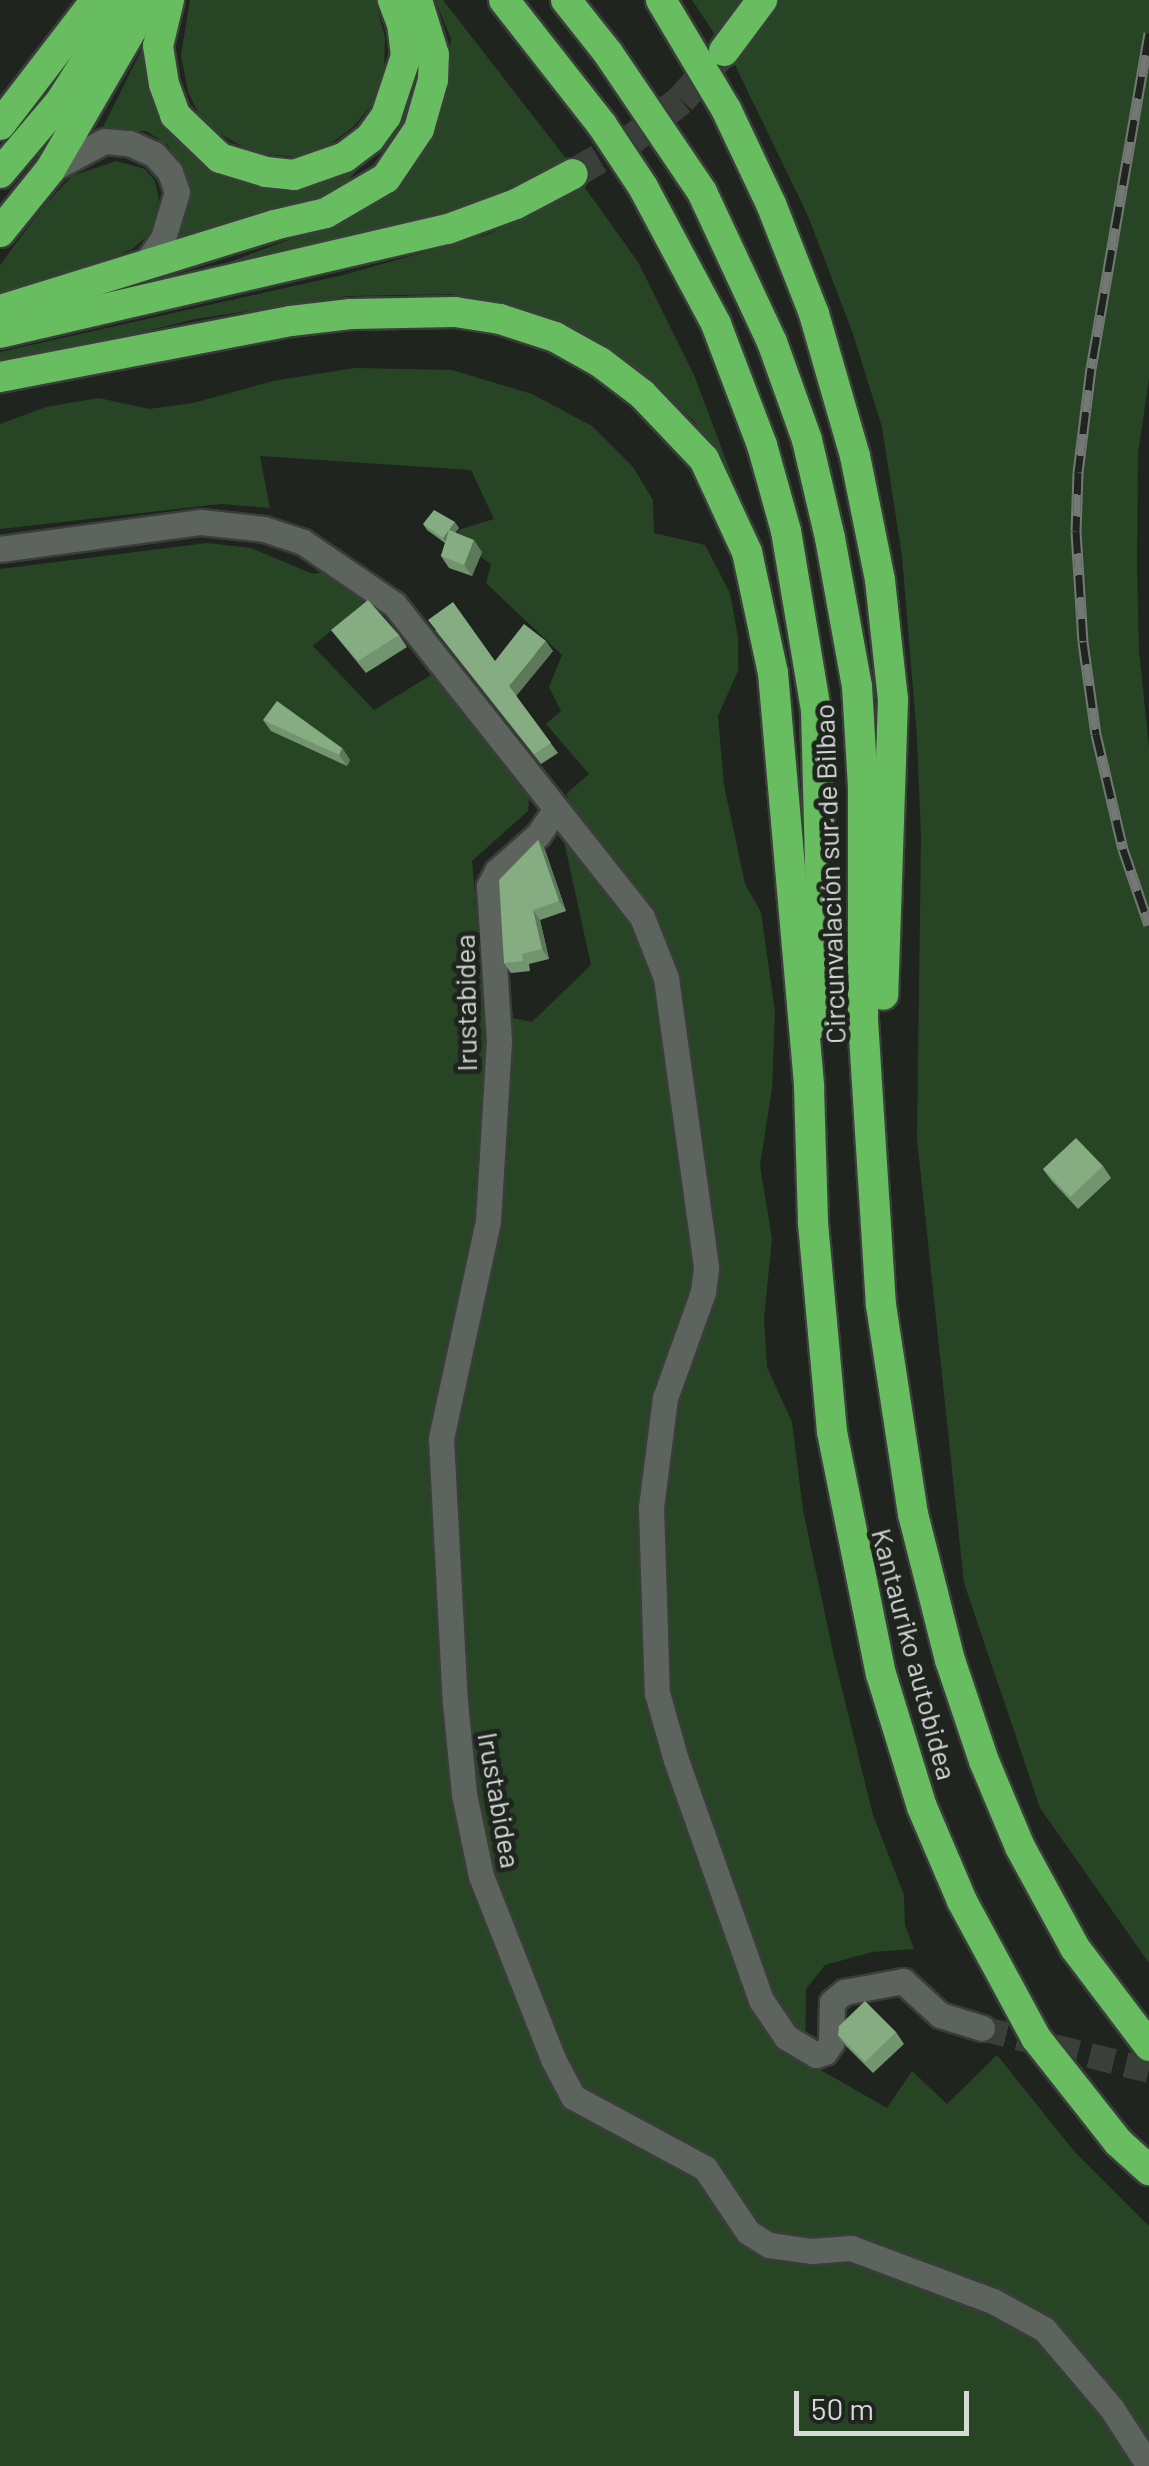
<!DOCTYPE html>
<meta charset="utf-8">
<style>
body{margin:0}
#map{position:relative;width:1149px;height:2466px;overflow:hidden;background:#1f241f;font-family:Barlow,sans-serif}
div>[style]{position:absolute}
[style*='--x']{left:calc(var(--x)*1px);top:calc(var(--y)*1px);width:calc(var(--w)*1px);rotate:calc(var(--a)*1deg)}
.green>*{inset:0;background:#274524}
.minor-tunnel>*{height:25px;margin-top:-12.5px;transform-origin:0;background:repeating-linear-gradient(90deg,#3a3f3a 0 25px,transparent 0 37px)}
.highway-tunnel>*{height:30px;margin-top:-15px;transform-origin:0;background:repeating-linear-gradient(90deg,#3a3f3a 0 30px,transparent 0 45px)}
.roads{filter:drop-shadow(2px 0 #3a3e3a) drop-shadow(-2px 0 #3a3e3a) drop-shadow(0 2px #3a3e3a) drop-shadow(0 -2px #3a3e3a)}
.minor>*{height:25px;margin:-12.5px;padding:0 12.5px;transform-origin:12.5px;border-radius:12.5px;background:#5d635d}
.highway>*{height:30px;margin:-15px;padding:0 15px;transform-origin:15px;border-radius:15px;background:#67bd5f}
.rail>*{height:11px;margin-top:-5.5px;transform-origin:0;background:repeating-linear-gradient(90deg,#1f241f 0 22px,#747874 0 44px);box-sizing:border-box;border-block:2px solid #747874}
.wall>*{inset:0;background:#72956f}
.shaded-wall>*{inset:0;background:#5d795a}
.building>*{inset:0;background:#85ad81}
span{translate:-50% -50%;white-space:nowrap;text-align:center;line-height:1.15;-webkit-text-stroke:10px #1f241f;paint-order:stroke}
.street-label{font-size:28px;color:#d6dad6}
.scale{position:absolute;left:794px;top:2391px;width:175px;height:45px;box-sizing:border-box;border:5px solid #d6dad6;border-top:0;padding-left:12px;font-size:30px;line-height:35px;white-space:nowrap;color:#d6dad6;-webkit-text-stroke:8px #1f241f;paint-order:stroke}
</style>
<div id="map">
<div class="green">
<i style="clip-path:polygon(190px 0,375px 0,385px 37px,384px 76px,371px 106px,353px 127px,330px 144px,297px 157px,255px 153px,227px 138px,203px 122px,188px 92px,181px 55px)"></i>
<i style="clip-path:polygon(435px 0,443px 0,568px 161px,462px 208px,227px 263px,365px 211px,422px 154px,442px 94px,451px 39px)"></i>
<i style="clip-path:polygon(692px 0,1149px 0,1149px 379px,1138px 453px,1137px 567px,1139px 651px,1149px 747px,1149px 1963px,1040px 1808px,964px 1583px,917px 1139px,921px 836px,917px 738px,902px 556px,882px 427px,852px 331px,808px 216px,735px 65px)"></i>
<i style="clip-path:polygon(145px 43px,189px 149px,237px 181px,269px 188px,323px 182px,401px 119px,339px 191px,174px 246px,189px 204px,182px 167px,168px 145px,146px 131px,101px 131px)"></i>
<i style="clip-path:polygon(116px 161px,145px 169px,155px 181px,159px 200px,150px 234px,132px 249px,94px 266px,0 296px,0 265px,43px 207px,72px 176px)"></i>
<i style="clip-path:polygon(583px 185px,638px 262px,694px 375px,735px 484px,694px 421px,629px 365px,541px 315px,452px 294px,349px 296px,195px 319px,0 367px,0 352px,343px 275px,489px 234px)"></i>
<i style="clip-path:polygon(355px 368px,452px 370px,532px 394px,592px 426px,633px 467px,653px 500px,654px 533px,705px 545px,730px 593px,738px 638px,738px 671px,718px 716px,724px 785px,745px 884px,761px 912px,775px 1012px,772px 1089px,760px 1165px,772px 1239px,764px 1319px,767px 1367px,792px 1422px,803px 1510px,834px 1657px,873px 1815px,904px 1895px,905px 1925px,914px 1949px,872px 1952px,825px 1965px,806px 1989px,805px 2061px,887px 2108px,912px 2071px,947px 2104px,997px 2055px,1073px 2150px,1149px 2226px,1149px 2466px,0 2466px,0 569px,207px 543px,251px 548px,313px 574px,324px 572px,365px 602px,313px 646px,374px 710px,436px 672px,530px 790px,528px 811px,472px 861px,485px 1012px,532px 1022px,591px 965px,562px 832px,576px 815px,566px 794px,589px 774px,546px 724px,561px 711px,549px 687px,562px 655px,486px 583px,491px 564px,452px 537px,461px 529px,494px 519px,471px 470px,260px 456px,270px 508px,221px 504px,0 529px,0 424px,46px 407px,99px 398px,149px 409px,193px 403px,273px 381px)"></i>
</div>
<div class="minor-tunnel">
<i style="--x:982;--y:2028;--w:172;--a:14.1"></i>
</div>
<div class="highway-tunnel">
<i style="--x:573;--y:174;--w:67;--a:-30.4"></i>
<i style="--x:631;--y:140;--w:64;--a:-38.7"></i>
<i style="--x:681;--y:100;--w:57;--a:-48.5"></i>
</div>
<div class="roads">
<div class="minor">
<i style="--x:50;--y:170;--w:61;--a:-28.2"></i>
<i style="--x:104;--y:141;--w:25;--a:5"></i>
<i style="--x:129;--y:143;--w:27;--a:24"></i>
<i style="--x:154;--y:154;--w:24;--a:48"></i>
<i style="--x:170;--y:172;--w:21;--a:71"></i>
<i style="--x:177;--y:192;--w:48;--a:106.9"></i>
<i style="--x:163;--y:238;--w:30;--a:124"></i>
<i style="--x:0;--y:549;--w:203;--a:-7.7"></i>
<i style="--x:201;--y:522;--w:63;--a:6.3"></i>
<i style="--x:264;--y:529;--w:41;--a:18.4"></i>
<i style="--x:303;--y:542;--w:110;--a:34.3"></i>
<i style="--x:394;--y:604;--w:399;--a:51.6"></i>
<i style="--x:642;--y:917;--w:66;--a:68.5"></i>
<i style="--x:666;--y:978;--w:293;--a:82.1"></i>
<i style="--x:706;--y:1268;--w:24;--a:97"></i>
<i style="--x:703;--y:1292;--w:113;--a:109.7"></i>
<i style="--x:665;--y:1398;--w:110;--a:97.3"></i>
<i style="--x:651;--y:1507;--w:186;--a:88.2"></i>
<i style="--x:657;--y:1693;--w:70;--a:74.2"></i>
<i style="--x:676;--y:1760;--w:255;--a:70.5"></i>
<i style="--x:761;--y:2000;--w:45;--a:56"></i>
<i style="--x:786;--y:2037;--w:35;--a:31"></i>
<i style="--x:816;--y:2055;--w:9;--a:-18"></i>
<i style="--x:825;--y:2052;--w:11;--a:-56"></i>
<i style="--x:831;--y:2043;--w:41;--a:-88.6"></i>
<i style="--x:832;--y:2002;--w:16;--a:-40"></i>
<i style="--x:844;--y:1992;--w:60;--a:-10.6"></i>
<i style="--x:903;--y:1981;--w:50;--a:42.6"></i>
<i style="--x:940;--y:2015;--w:44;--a:17.2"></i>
<i style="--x:555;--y:810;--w:30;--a:124"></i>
<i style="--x:538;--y:835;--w:55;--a:138.7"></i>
<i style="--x:497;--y:871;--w:17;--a:118"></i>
<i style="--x:489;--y:886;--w:155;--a:86.3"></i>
<i style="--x:499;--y:1041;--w:180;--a:93.5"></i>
<i style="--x:488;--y:1221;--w:222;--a:102.2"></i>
<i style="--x:441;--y:1438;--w:264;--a:87"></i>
<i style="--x:455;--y:1702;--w:92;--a:84.4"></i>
<i style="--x:464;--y:1794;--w:84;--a:78.3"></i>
<i style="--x:481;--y:1876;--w:197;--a:68.5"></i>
<i style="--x:553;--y:2059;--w:43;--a:62.2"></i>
<i style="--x:573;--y:2097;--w:150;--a:28.3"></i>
<i style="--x:705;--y:2168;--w:77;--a:56.1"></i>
<i style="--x:748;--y:2232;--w:25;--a:32"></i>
<i style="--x:769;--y:2245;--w:42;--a:8.1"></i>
<i style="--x:811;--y:2251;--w:40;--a:-4.3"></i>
<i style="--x:851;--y:2248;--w:152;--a:20.5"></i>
<i style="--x:993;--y:2301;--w:58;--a:28.8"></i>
<i style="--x:1044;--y:2329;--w:105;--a:49.6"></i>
<i style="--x:1112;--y:2409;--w:68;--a:57"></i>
</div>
<div class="highway">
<i style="--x:169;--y:0;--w:47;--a:103.4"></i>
<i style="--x:158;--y:46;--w:38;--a:81"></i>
<i style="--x:164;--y:84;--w:33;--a:70"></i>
<i style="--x:175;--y:115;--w:62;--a:43.7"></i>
<i style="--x:220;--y:158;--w:48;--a:16.9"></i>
<i style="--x:266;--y:172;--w:28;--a:6"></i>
<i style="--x:294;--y:175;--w:54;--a:-19.4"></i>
<i style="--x:345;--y:157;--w:31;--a:-37"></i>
<i style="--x:370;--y:138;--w:27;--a:-54"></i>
<i style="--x:386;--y:116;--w:63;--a:-71.6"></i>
<i style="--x:406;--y:56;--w:32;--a:-97"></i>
<i style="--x:402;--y:24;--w:26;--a:-111"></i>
<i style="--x:504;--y:0;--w:159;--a:51.9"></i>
<i style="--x:602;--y:125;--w:74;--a:56.5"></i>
<i style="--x:643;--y:187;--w:155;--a:61.9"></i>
<i style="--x:716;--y:324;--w:129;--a:69.2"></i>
<i style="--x:762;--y:445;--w:89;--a:74.4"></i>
<i style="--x:786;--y:531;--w:181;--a:80.5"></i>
<i style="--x:816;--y:710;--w:189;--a:88.5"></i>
<i style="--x:821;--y:899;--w:125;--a:92.7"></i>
<i style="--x:566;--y:0;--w:68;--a:51.6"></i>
<i style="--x:608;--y:53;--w:168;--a:55.9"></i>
<i style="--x:702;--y:192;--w:166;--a:65"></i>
<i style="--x:772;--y:342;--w:104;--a:70.3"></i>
<i style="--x:807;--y:440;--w:101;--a:76.8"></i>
<i style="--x:830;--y:538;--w:150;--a:79.7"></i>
<i style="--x:857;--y:686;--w:102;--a:86.6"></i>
<i style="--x:863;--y:788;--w:232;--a:90"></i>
<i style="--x:863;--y:1020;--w:286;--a:86.4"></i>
<i style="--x:881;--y:1305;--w:211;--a:81.3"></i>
<i style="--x:913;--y:1514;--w:151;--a:75.8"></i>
<i style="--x:950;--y:1660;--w:107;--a:71.4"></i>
<i style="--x:984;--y:1761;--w:93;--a:67.3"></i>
<i style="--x:1020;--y:1847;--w:115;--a:61.4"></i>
<i style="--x:1075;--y:1948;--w:123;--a:52.9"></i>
<i style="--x:661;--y:0;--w:127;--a:59.2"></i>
<i style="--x:726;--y:109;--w:105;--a:64.7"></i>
<i style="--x:771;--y:204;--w:118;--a:68.6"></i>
<i style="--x:814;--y:314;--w:148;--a:73.9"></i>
<i style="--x:855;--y:456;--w:126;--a:78.6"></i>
<i style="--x:880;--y:580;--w:121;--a:83.8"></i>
<i style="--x:893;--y:700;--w:295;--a:91.9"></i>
<i style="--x:724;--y:51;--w:64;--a:-53.3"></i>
<i style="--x:0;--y:125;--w:158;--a:-52.5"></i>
<i style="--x:0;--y:173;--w:93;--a:-49.8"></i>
<i style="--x:60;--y:102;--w:121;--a:-57.5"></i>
<i style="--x:0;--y:232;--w:80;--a:-51.1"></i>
<i style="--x:50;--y:170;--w:197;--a:-59.8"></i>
<i style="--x:0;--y:310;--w:287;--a:-17.2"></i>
<i style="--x:274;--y:225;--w:53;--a:-13"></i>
<i style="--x:326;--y:213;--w:69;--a:-30.3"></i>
<i style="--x:386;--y:178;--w:59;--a:-56"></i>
<i style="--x:419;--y:129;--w:51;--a:-74.1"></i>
<i style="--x:433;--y:80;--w:25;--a:-88"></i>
<i style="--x:434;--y:55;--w:58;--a:-107.2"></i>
<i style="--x:0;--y:333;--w:460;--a:-13.1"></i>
<i style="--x:448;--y:229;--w:72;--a:-20.2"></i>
<i style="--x:516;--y:204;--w:64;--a:-27.8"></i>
<i style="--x:0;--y:377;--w:296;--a:-10.9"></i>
<i style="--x:291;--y:321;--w:60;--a:-6.7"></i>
<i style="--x:351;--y:314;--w:104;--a:-1.1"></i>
<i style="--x:455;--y:312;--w:46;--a:8.8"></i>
<i style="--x:500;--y:319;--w:58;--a:18.1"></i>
<i style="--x:555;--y:337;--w:51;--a:29.1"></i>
<i style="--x:600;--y:362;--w:53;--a:37.3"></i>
<i style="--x:642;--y:394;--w:90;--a:46.4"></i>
<i style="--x:704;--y:459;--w:102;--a:65.2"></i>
<i style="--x:747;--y:552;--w:124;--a:77.9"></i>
<i style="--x:773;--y:673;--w:416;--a:85"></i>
<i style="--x:809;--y:1087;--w:136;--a:88.3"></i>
<i style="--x:813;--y:1223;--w:210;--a:84.8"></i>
<i style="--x:832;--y:1432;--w:247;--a:78.6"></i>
<i style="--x:881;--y:1674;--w:139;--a:72.9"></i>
<i style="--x:922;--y:1807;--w:102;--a:66.9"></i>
<i style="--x:962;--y:1901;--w:156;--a:61.6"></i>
<i style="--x:1036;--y:2038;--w:132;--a:51.7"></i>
<i style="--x:1118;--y:2142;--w:42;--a:42.1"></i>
</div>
</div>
<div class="rail">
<i style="--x:1149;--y:33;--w:340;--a:99.8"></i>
<i style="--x:1091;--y:368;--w:105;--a:97.1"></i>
<i style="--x:1078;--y:472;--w:59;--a:91.9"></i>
<i style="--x:1076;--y:531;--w:111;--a:86.4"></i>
<i style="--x:1083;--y:642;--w:93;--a:82"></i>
<i style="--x:1096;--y:734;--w:118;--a:76.8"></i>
<i style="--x:1123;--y:849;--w:80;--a:71.1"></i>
</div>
<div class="wall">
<i style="clip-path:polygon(423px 524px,459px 528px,455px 533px,482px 552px,472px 576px,449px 568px,441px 556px,445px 543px,427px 530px)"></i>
<i style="clip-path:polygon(331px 630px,399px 635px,407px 647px,366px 673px)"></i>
<i style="clip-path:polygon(435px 630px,495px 661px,553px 651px,516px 696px,558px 753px,541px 764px)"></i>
<i style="clip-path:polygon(263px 720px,342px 748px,350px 760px,347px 766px,271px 731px)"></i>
<i style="clip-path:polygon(538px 840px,545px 850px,566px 911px,540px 920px,549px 959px,529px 964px,530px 971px,511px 973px,504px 963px)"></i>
<i style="clip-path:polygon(1103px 1166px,1111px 1178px,1078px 1209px,1051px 1180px,1043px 1169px)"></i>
<i style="clip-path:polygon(896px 2032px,904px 2044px,873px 2073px,846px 2046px,838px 2035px)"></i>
</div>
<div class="shaded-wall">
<i style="clip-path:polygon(455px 522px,459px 528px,447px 544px,443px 538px)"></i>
<i style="clip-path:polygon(474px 540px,482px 552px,472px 576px,464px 565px)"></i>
<i style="clip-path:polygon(546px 641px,553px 651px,516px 696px,509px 686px)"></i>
<i style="clip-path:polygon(342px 748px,350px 760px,347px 766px,339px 755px)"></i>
<i style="clip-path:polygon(538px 840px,545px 850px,566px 911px,559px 901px)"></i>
<i style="clip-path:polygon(533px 910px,540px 920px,549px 959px,542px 949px)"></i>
</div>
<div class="building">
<i style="clip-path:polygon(434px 510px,455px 522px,443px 538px,423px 524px)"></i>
<i style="clip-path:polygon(449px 530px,474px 540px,464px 565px,441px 556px)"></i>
<i style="clip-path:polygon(368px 600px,399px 635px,358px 661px,331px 630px)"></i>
<i style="clip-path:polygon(453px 602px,495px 661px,524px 624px,546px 641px,509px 686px,551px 743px,534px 754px,428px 620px)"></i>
<i style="clip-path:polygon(277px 701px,342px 748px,339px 755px,263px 720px)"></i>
<i style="clip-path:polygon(538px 840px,559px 901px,533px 910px,542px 949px,522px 954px,523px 961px,504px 963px,499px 880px)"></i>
<i style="clip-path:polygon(1076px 1138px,1103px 1166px,1070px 1197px,1043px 1169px)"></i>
<i style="clip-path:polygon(865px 2001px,896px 2032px,865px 2062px,838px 2035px,839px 2026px)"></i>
</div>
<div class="street-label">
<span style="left:829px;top:874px;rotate:-92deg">Circunvalación sur de Bilbao</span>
<span style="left:465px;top:1003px;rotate:-91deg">Irustabidea</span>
<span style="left:915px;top:1654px;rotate:75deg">Kantauriko autobidea</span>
<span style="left:500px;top:1800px;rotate:80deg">Irustabidea</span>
</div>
<div class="scale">50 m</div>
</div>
